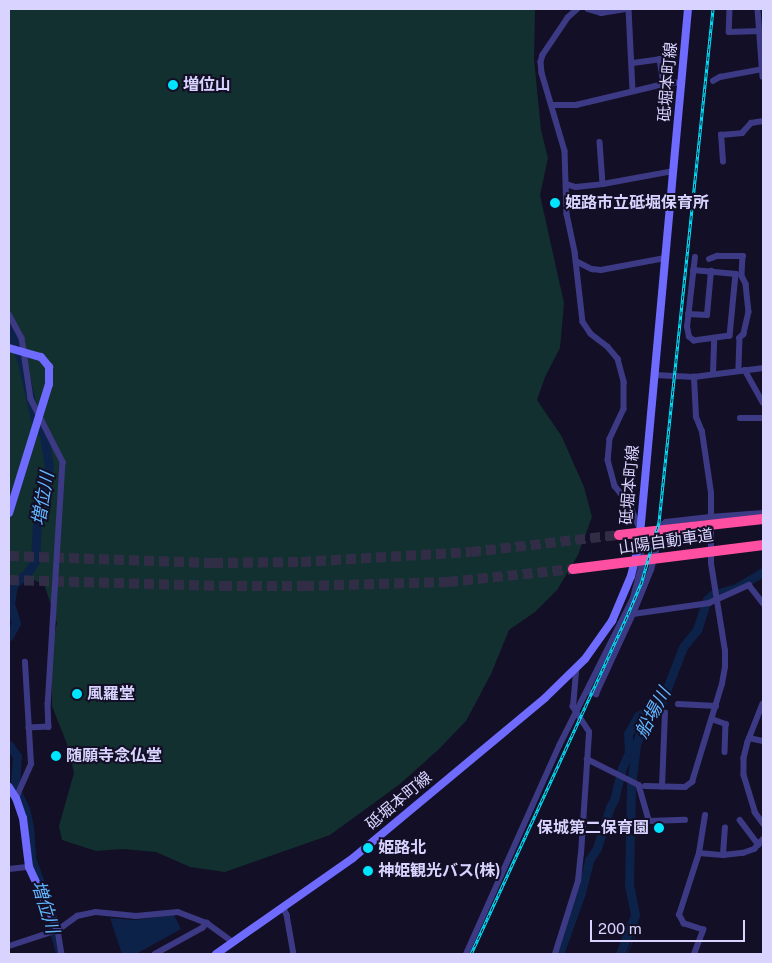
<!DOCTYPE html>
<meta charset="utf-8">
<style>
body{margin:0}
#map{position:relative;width:772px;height:963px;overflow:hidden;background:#130f26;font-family:"Public Sans","Noto Sans JP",sans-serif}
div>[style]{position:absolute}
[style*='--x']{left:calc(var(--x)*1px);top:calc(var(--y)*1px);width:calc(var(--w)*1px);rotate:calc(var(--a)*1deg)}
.green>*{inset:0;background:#12302f}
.water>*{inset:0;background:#0c2248}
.stream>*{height:1px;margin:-0.5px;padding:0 0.5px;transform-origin:0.5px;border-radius:0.5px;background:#0c2248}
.river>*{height:9px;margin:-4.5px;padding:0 4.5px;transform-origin:4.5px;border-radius:4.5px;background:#0c2248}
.highway-tunnel>*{height:10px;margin-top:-5px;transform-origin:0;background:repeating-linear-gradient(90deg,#312d47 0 10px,transparent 0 15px)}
.street>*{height:5.5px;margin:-2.75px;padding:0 2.75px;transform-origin:2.75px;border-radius:2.75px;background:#3d3a85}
.secondary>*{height:8px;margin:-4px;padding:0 4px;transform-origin:4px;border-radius:4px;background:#6f6bff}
.highway>*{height:10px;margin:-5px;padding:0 5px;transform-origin:5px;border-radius:5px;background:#ff4fa3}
.rail>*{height:3px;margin-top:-1.5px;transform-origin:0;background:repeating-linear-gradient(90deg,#130f26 0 4px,#00e5ff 0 8px);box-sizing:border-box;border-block:1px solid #00e5ff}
.dots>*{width:14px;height:14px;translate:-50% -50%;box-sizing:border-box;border:2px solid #130f26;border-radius:50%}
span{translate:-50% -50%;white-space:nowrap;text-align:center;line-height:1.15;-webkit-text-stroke:4px #130f26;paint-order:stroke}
.street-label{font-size:16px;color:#d9d4ff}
.poi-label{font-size:16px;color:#d9d4ff;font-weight:700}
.left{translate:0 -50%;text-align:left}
.right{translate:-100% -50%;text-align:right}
.water-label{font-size:18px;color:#62b6ff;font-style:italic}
.frame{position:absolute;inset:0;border:10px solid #d9d4ff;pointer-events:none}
.scale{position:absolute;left:590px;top:920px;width:155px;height:22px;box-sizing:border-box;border:2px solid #d9d4ff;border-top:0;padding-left:6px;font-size:15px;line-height:18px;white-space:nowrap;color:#d9d4ff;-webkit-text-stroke:4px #130f26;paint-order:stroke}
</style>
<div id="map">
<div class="green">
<i style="clip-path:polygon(9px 9px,535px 9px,534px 59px,541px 130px,548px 158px,540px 195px,564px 303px,560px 348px,545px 377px,537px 400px,562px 437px,584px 487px,592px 517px,578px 555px,557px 590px,535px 612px,509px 630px,491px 674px,466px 721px,439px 749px,400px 784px,330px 835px,225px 872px,190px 867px,156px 852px,123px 849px,96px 851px,62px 840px,59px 826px,74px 773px,67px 744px,52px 706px,52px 647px,57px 623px,44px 584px,25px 577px,9px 585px)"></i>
</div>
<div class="water">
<i style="clip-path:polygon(174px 915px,181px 929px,136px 954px,122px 954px,110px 918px,134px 920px)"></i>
</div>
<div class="stream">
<i style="--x:626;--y:954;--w:30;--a:-66"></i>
<i style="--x:638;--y:927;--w:12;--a:-104"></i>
</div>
<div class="river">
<i style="--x:9;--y:328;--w:36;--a:69"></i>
<i style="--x:22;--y:362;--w:58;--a:77.2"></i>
<i style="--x:35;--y:419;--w:18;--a:61"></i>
<i style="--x:44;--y:435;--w:30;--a:81"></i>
<i style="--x:49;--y:465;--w:23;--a:100"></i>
<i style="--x:45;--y:488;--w:20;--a:110"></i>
<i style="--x:38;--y:507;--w:54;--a:93.2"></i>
<i style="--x:35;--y:561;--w:13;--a:122"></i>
<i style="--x:28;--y:572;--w:20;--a:139"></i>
<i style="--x:13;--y:585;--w:19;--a:99"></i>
<i style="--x:10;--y:604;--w:20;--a:72"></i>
<i style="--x:16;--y:623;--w:15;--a:118"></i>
<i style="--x:9;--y:745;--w:14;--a:54"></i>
<i style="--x:17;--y:756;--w:31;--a:94"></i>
<i style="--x:15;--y:787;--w:24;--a:66"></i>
<i style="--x:25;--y:809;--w:17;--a:77"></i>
<i style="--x:29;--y:826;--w:32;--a:86"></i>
<i style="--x:31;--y:858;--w:38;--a:70"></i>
<i style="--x:52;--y:923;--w:30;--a:75"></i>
<i style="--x:559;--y:954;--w:65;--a:-70.2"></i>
<i style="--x:581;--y:893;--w:34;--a:-76"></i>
<i style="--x:589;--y:860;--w:14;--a:-56"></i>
<i style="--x:597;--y:848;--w:43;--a:-72.4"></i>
<i style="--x:610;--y:807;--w:8;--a:-60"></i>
<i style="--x:614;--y:800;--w:33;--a:-76"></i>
<i style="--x:622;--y:768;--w:17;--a:-66"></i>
<i style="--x:629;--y:752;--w:18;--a:-93"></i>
<i style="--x:628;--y:734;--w:21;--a:-61"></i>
<i style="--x:638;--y:716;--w:21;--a:-31"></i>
<i style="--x:620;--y:954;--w:42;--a:-69"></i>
<i style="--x:635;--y:915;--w:31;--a:-101"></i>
<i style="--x:629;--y:885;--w:99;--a:-88.8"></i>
<i style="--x:631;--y:786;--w:41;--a:-83"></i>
<i style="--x:636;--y:745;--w:12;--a:-70"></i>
<i style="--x:640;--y:734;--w:37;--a:-55"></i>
<i style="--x:661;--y:704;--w:61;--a:-68.9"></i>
<i style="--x:683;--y:647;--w:22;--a:-51"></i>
<i style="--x:697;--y:630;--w:32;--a:-72"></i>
<i style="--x:707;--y:600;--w:7;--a:-45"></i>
<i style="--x:712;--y:595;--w:25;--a:-16"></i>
<i style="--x:736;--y:588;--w:31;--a:-31"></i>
</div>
<div class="highway-tunnel">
<i style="--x:9;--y:556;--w:204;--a:2"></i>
<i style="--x:213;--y:563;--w:88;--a:-0.7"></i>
<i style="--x:301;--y:562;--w:170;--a:-3.4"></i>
<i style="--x:471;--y:552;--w:149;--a:-6.6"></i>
<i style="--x:9;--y:580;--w:213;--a:1.6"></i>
<i style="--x:222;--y:586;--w:82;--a:0"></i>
<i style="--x:304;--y:586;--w:144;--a:-1.6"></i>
<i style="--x:448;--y:582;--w:126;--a:-5.9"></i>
</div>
<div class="street">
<i style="--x:578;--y:9;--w:13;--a:138"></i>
<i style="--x:568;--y:18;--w:45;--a:124"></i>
<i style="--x:543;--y:55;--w:7;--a:106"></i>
<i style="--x:541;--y:62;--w:11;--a:85"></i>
<i style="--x:542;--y:73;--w:81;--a:73.6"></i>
<i style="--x:565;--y:151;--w:63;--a:88.2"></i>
<i style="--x:567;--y:214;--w:39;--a:78"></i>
<i style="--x:575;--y:252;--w:70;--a:83.5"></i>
<i style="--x:583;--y:322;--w:14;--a:56"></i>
<i style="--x:591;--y:334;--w:21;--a:37"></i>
<i style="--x:608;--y:347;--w:16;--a:50"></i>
<i style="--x:618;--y:359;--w:24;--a:75"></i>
<i style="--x:624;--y:382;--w:27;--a:90"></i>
<i style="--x:624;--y:409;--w:33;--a:115"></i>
<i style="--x:610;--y:439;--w:21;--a:95"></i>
<i style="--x:608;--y:460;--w:27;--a:75"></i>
<i style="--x:615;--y:486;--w:24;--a:52"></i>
<i style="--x:630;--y:505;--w:25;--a:67"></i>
<i style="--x:588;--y:9;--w:14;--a:17"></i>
<i style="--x:601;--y:13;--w:26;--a:-9"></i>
<i style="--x:629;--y:9;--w:82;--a:87.2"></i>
<i style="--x:730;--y:9;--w:23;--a:92"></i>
<i style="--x:729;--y:32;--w:31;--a:-2"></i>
<i style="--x:758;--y:9;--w:68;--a:85.8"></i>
<i style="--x:633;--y:63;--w:27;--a:-8"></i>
<i style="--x:660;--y:59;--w:25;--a:81"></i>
<i style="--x:713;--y:81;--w:8;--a:-30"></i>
<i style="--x:720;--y:77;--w:44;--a:-10.5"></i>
<i style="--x:553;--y:105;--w:23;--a:0"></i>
<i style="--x:576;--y:105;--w:90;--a:-13.4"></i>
<i style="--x:664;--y:84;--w:18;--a:-6"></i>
<i style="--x:600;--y:142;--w:42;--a:85.9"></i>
<i style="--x:723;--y:162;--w:27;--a:-94"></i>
<i style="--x:721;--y:135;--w:21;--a:-5"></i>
<i style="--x:742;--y:133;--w:13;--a:-48"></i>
<i style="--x:751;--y:123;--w:12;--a:-9"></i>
<i style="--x:566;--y:184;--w:10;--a:17"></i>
<i style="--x:576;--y:187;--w:27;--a:-6"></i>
<i style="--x:603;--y:184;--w:72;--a:-10.4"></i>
<i style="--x:709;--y:259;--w:9;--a:-21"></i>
<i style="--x:717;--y:256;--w:26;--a:0"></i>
<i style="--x:743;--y:256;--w:20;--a:93"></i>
<i style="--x:742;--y:276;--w:9;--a:63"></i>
<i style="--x:746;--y:284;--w:28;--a:84"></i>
<i style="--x:749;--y:312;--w:23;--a:103"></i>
<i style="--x:744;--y:334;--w:6;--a:135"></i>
<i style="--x:740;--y:338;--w:33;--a:92"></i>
<i style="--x:576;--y:261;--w:18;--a:27"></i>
<i style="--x:592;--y:269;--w:9;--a:6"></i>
<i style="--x:601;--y:270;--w:65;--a:-10.6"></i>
<i style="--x:693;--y:270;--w:43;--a:5.3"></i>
<i style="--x:736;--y:274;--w:62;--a:95.5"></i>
<i style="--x:730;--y:336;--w:36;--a:172"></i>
<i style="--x:694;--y:341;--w:6;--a:-141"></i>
<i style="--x:689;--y:337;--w:10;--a:-101"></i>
<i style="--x:687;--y:327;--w:70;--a:-83.5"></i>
<i style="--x:9;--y:314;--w:27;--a:62"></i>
<i style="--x:22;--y:338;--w:62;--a:81.6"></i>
<i style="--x:31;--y:399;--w:71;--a:63.1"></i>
<i style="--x:63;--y:462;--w:242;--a:93.5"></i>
<i style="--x:48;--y:704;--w:23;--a:88"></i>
<i style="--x:49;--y:727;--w:20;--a:177"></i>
<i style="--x:688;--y:314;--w:19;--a:3"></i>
<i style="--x:707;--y:315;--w:44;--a:-84.8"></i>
<i style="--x:745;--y:370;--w:37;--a:61"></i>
<i style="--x:713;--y:374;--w:35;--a:-88"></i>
<i style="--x:655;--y:375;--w:39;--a:3"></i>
<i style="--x:694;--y:377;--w:70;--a:-7.4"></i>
<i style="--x:740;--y:418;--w:23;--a:0"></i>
<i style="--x:633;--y:614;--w:77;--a:-8.2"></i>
<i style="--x:709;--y:603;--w:44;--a:-24.2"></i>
<i style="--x:749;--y:585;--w:23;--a:52"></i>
<i style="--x:588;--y:691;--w:9;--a:21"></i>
<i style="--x:596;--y:694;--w:88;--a:-65.2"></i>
<i style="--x:633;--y:614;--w:48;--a:-67.8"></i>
<i style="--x:651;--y:570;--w:47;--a:-75.1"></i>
<i style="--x:663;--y:525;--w:4;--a:-45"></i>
<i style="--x:666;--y:522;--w:44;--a:-6.5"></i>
<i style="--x:710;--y:517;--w:53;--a:-4.3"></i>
<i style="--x:678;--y:704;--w:38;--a:3"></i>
<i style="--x:763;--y:704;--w:41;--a:111.5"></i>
<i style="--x:748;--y:742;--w:16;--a:104"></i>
<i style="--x:744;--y:758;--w:17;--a:90"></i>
<i style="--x:744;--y:775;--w:39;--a:73"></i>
<i style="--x:755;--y:812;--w:14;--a:54"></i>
<i style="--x:712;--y:719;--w:15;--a:20"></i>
<i style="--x:726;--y:724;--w:28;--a:92"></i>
<i style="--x:749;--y:738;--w:14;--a:12"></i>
<i style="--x:587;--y:759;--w:58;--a:26.6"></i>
<i style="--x:639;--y:785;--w:37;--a:74"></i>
<i style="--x:649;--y:821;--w:36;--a:-2"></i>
<i style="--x:645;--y:786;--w:40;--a:1.4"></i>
<i style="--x:685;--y:787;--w:9;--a:-36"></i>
<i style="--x:692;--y:782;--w:102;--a:-73"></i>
<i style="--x:722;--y:684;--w:17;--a:-80"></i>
<i style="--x:725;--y:667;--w:16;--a:-90"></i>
<i style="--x:725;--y:651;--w:88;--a:-99.1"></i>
<i style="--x:711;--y:564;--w:71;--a:-90"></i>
<i style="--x:711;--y:493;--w:62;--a:-98.4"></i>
<i style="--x:702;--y:432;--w:16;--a:-112"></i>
<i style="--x:696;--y:417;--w:40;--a:-92.9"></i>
<i style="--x:662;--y:787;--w:74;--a:-87.7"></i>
<i style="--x:16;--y:798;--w:37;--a:-66"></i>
<i style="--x:31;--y:764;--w:102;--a:-93.4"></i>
<i style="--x:740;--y:820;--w:31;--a:53"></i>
<i style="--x:699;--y:853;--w:38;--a:-81"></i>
<i style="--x:723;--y:855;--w:27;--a:-86"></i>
<i style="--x:9;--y:869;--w:20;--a:-6"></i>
<i style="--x:283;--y:907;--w:9;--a:63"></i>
<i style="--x:287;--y:915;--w:40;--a:80"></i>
<i style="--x:58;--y:930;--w:24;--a:81"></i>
<i style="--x:9;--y:946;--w:52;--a:-18.1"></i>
<i style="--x:58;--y:930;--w:24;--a:-36"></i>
<i style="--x:77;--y:916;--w:19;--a:-12"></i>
<i style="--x:96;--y:912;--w:40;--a:5.7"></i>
<i style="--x:136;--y:916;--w:42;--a:-5.4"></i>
<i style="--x:178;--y:912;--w:31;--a:21"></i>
<i style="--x:207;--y:923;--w:32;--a:36"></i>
<i style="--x:155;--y:954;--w:54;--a:-29"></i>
<i style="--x:202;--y:928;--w:7;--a:-45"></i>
<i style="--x:466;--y:954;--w:228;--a:-65.9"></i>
<i style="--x:559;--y:746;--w:165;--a:-63.4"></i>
<i style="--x:633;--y:598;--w:38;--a:-75"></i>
<i style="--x:643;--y:561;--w:16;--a:-104"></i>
<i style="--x:555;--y:954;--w:77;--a:-72.5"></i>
<i style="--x:578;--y:881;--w:27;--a:-84"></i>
<i style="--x:581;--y:854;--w:122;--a:-86.2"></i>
<i style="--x:589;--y:732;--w:30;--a:-123"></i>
<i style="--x:573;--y:707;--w:38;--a:-85"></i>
<i style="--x:694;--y:954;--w:26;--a:-69"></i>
<i style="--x:703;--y:930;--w:20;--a:-162"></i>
<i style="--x:684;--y:924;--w:10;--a:-119"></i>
<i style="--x:679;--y:915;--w:65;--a:-72.1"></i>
<i style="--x:699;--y:853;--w:24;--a:5"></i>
<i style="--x:723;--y:855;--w:20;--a:-6"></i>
<i style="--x:743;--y:853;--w:12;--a:-20"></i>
<i style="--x:754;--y:849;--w:13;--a:-48"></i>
</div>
<div class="secondary">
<i style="--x:9;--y:348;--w:33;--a:16"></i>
<i style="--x:41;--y:357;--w:13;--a:51"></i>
<i style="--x:49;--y:367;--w:17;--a:90"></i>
<i style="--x:49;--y:384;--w:135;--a:107.2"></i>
<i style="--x:9;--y:787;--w:13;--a:58"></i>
<i style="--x:16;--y:798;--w:21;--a:71"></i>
<i style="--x:23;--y:818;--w:49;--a:83"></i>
<i style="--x:29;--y:867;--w:69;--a:65.3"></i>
<i style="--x:216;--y:954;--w:167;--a:-35"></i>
<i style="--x:353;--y:858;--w:250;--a:-39.8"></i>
<i style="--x:545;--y:698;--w:56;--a:-44.3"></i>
<i style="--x:585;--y:659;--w:47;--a:-54.6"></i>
<i style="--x:612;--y:621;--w:49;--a:-67.1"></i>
<i style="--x:631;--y:576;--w:32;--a:-76"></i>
<i style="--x:639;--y:545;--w:538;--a:-84.78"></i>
</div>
<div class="highway">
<i style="--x:619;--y:535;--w:145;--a:-6.3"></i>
<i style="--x:573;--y:569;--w:192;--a:-7.2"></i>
</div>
<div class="rail">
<i style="--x:471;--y:954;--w:374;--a:-65.2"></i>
<i style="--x:628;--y:614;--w:33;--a:-67"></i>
<i style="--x:641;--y:584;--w:65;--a:-73.8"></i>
<i style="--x:659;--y:522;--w:516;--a:-83.99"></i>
</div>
<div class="dots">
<i style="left:173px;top:85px;background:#00e5ff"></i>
<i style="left:555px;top:203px;background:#00e5ff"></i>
<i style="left:77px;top:694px;background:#00e5ff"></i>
<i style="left:56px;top:756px;background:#00e5ff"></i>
<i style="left:659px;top:828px;background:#00e5ff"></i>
<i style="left:368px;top:848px;background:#00e5ff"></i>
<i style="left:368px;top:871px;background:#00e5ff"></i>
</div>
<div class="street-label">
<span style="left:668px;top:82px;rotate:-85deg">砥堀本町線</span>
<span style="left:630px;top:485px;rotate:-85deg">砥堀本町線</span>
<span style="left:666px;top:542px;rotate:-8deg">山陽自動車道</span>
<span style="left:399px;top:801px;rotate:-40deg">砥堀本町線</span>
</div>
<div class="poi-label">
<span class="left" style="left:183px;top:85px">増位山</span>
<span class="left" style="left:565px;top:203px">姫路市立砥堀保育所</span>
<span class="left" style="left:87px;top:694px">風羅堂</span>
<span class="left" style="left:66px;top:756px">随願寺念仏堂</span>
<span class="right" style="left:649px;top:828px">保城第二保育園</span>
<span class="left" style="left:378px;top:848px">姫路北</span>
<span class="left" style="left:378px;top:871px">神姫観光バス(株)</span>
</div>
<div class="water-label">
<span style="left:43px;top:499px;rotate:-80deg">増位川</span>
<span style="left:653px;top:713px;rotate:-62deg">船場川</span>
<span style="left:45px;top:907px;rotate:73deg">増位川</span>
</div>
<div class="frame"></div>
<div class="scale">200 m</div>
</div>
